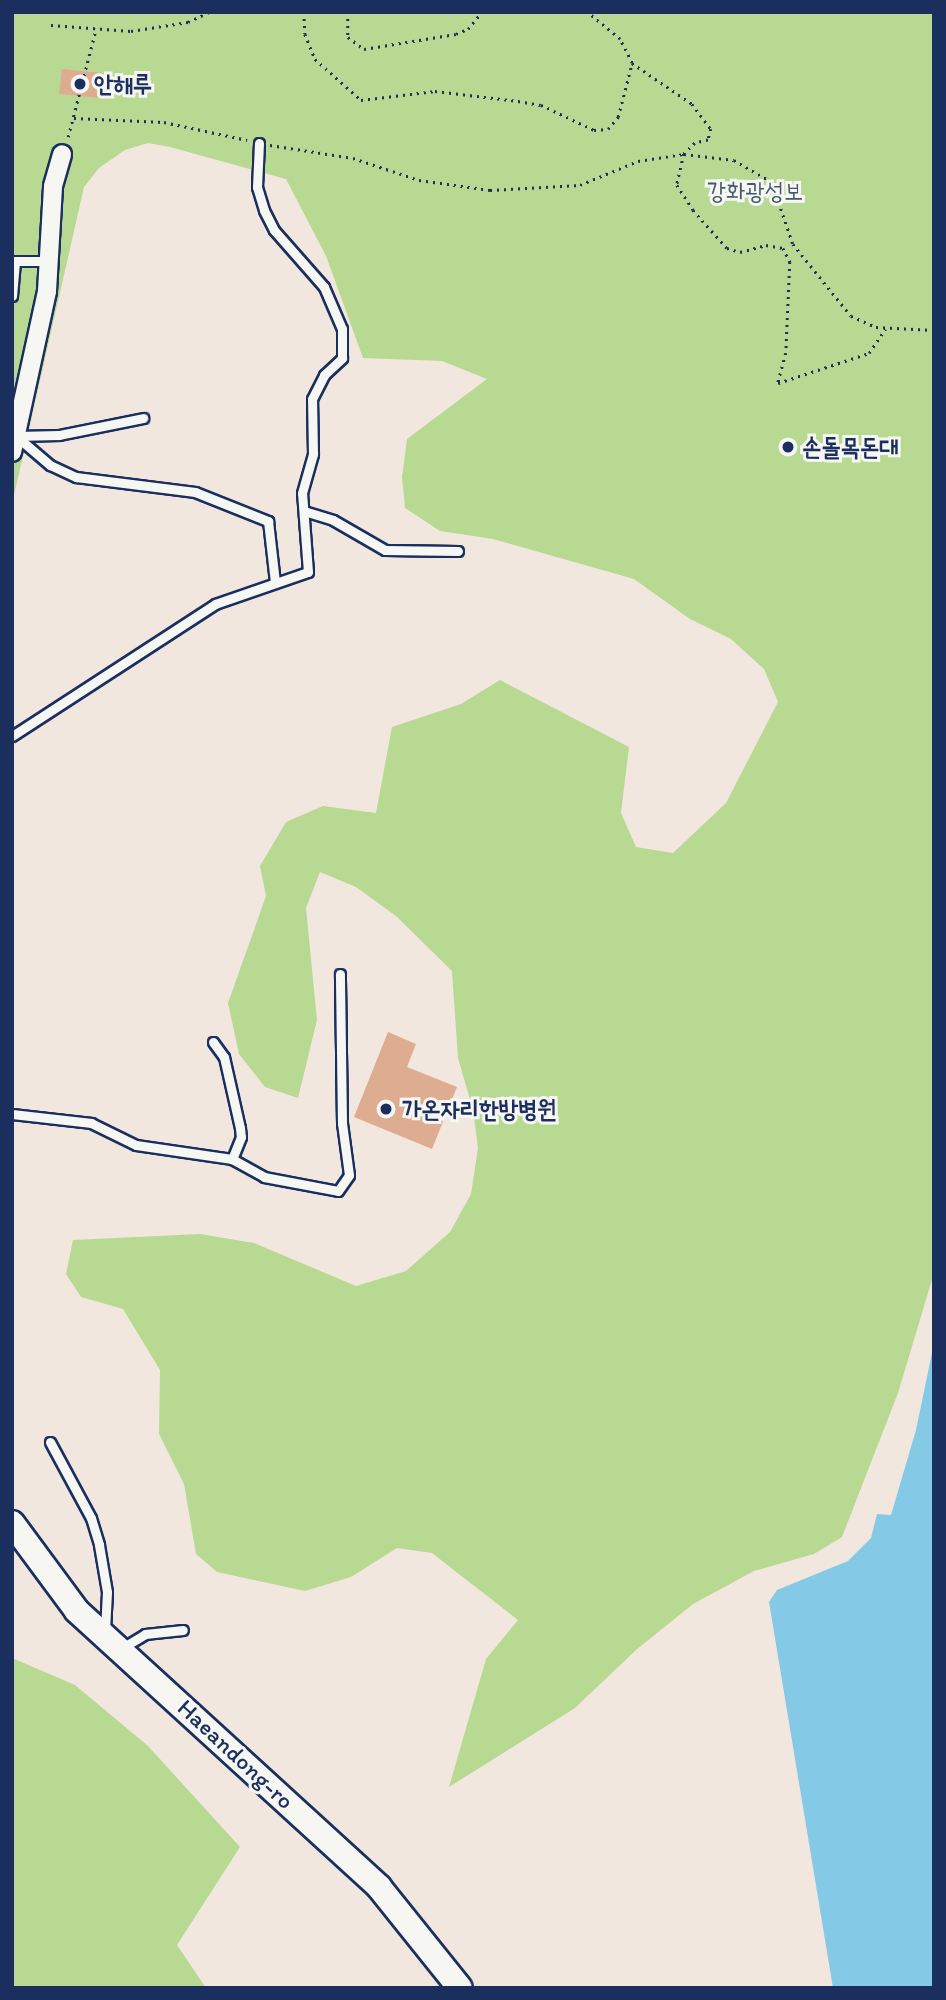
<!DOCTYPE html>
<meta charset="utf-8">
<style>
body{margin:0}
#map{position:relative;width:946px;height:2000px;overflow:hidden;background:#f1e7de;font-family:Itim,"Poor Story",sans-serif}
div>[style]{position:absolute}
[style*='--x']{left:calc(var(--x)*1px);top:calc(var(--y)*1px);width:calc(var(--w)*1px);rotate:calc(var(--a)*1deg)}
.green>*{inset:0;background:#b8d992}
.water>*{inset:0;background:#84c9e5}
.building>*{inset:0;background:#deac90}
.path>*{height:2.5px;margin-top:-1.25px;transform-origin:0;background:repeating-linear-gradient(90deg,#1b2f5e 0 2px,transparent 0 7px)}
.roads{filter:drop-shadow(2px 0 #1b2f5e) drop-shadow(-2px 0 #1b2f5e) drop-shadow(0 2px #1b2f5e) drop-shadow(0 -2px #1b2f5e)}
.lane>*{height:9px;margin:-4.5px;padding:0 4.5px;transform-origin:4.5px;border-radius:4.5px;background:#f6f6f2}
.street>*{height:18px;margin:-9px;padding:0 9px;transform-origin:9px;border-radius:9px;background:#f6f6f2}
.secondary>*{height:24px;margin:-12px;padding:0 12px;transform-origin:12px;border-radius:12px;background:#f6f6f2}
.dots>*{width:19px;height:19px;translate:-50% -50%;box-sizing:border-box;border:4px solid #f6f6f2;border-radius:50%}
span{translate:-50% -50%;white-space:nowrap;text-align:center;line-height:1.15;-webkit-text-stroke:6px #f6f6f2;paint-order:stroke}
.poi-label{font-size:24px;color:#1b2f5e;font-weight:700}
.left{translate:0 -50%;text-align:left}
.park-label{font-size:24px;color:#425a6b}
.street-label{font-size:24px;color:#1b2f5e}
.frame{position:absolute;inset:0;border:14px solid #1b2f5e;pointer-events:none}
</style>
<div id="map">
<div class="green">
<i style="clip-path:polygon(12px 12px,934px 12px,934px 1273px,898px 1393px,842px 1537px,814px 1554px,754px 1571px,693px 1604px,636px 1650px,575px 1708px,449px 1787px,486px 1659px,518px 1620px,432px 1553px,397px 1548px,351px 1577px,305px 1591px,217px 1572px,196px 1554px,184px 1484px,159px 1434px,160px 1370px,123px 1309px,81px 1297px,66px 1274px,73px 1240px,200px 1234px,254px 1243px,356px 1286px,406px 1271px,450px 1232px,471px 1194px,478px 1148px,473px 1110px,458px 1058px,452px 971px,396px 916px,356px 887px,320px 872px,306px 908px,317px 1020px,298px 1098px,265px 1087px,239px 1054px,228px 1003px,266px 896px,260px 866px,286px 822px,323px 806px,376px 813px,392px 727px,461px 704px,500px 680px,629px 747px,621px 813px,636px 847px,673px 853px,726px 803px,778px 702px,764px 669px,731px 639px,690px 619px,634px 579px,493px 539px,440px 531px,405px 508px,402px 477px,407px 439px,487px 379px,442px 361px,363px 358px,326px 256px,286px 179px,170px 147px,148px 143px,125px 150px,99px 168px,84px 187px,12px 504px)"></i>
<i style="clip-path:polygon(12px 1658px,75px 1685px,148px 1746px,240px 1847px,177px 1945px,206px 1988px,12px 1988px)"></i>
</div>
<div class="water">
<i style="clip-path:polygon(934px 1343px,934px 1988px,833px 1988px,769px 1602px,777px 1590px,848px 1561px,871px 1538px,877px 1514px,891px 1515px,916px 1430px)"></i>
</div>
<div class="building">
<i style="clip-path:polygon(62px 69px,101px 73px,99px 98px,59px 94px)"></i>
<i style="clip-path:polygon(388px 1032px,416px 1044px,407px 1067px,457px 1087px,432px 1149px,354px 1117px)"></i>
</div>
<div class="path">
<i style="--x:304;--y:12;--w:22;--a:87"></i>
<i style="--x:305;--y:34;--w:27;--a:68"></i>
<i style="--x:315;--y:59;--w:62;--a:41.7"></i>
<i style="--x:361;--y:100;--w:75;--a:-6.9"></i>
<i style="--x:435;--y:91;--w:84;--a:6.9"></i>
<i style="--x:518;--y:101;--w:23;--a:10"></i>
<i style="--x:541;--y:105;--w:59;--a:25.3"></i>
<i style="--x:594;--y:130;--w:14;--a:-4"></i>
<i style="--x:608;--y:129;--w:16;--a:-50"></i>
<i style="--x:618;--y:117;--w:56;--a:-75.5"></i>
<i style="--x:632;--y:63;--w:27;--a:-117"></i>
<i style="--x:620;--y:39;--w:43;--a:-140.7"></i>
<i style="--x:348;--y:12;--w:25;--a:90"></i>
<i style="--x:348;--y:37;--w:20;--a:37"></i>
<i style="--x:364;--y:49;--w:93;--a:-9.3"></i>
<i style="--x:456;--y:34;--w:13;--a:-23"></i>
<i style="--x:468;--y:29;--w:22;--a:-51"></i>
<i style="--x:51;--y:25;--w:80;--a:4.3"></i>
<i style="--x:131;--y:31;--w:58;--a:-9"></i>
<i style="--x:188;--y:22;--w:23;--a:-25"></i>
<i style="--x:632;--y:63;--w:73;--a:34.3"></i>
<i style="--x:692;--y:104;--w:31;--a:53"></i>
<i style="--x:711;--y:129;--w:11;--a:105"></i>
<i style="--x:708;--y:140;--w:13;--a:167"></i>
<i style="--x:695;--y:143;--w:16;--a:135"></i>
<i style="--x:684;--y:154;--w:32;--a:103"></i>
<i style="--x:677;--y:185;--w:30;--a:57"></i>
<i style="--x:693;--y:210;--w:51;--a:48.2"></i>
<i style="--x:727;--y:248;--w:14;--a:17"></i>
<i style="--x:740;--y:252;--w:27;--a:-15"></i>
<i style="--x:766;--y:245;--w:17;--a:10"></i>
<i style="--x:783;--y:248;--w:16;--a:63"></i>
<i style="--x:790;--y:262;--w:91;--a:92.5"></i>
<i style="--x:786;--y:353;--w:31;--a:105"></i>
<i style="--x:74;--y:118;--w:90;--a:2.5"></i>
<i style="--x:164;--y:122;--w:85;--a:12.2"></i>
<i style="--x:68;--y:137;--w:112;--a:-75.5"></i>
<i style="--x:270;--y:145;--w:84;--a:8.9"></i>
<i style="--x:353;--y:158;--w:70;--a:18.4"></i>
<i style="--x:419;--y:180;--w:72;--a:8"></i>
<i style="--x:490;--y:190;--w:90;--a:-3.2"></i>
<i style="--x:580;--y:185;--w:63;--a:-22.5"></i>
<i style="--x:638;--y:161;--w:47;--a:-8.7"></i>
<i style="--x:684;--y:154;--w:50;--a:6.8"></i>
<i style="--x:734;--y:160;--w:44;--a:30.1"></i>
<i style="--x:772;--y:182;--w:65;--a:71.3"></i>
<i style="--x:793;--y:244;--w:92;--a:51.1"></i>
<i style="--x:851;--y:316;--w:27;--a:24"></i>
<i style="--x:876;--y:327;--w:58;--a:3"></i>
<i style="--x:778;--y:383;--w:96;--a:-18.2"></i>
<i style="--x:869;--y:353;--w:29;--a:-56"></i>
</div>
<div class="roads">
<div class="lane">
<i style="--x:12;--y:261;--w:37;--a:0"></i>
<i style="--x:12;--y:296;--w:35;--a:-85"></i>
<i style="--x:16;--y:436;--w:45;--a:40.5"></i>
<i style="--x:50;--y:465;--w:29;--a:25"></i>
<i style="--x:76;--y:477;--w:120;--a:7.2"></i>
<i style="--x:195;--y:492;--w:79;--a:21.7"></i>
<i style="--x:268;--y:521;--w:61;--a:83.5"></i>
<i style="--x:16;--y:436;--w:43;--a:-1.3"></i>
<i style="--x:59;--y:435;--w:86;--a:-11.4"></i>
<i style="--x:304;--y:511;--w:30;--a:17"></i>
<i style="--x:333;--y:520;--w:60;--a:30"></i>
<i style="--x:385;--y:550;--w:73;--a:0.8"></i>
<i style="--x:12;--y:736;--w:242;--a:-33"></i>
<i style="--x:215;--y:604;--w:98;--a:-19"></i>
<i style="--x:308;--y:572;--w:79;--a:-94.3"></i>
<i style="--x:302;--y:493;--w:41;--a:-74.2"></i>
<i style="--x:313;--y:454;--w:55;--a:-91"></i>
<i style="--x:312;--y:399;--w:27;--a:-63"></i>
<i style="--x:324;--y:375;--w:25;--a:-43"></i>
<i style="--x:342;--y:358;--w:29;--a:-90"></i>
<i style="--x:342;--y:329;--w:46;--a:-113.2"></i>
<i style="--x:324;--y:287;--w:76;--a:-131.3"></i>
<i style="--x:274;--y:230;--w:22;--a:-117"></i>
<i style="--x:264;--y:210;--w:24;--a:-107"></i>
<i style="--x:257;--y:187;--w:44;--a:-87.4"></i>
<i style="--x:213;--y:1042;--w:19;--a:54"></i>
<i style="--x:224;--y:1057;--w:73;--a:77.3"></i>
<i style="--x:240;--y:1128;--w:9;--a:84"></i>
<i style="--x:241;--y:1137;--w:24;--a:112"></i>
<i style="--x:12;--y:1114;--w:80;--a:6.5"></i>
<i style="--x:91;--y:1123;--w:50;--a:26.1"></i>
<i style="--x:136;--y:1145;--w:97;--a:8.3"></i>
<i style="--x:232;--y:1159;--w:37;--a:29"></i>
<i style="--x:264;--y:1177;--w:75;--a:10.7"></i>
<i style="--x:338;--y:1191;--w:19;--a:-55"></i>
<i style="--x:349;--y:1175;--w:52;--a:-97.7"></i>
<i style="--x:342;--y:1123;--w:149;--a:-90.8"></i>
<i style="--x:50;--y:1442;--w:86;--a:61.7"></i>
<i style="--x:91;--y:1518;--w:28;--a:73"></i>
<i style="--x:99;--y:1545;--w:48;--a:80.3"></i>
<i style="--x:107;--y:1592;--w:39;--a:93"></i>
<i style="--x:122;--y:1648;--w:27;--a:-31"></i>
<i style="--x:145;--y:1634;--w:38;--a:-6"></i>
</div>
<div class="street">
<i style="--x:12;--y:452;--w:165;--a:-77.7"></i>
<i style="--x:47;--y:291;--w:105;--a:-86.7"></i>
<i style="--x:53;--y:186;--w:33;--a:-74"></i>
</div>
<div class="secondary">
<i style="--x:12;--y:1523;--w:109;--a:53.5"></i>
<i style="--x:77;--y:1611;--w:409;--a:42.4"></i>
<i style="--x:379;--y:1887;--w:129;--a:51.3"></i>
</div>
</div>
<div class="dots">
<i style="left:80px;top:84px;background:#1b2f5e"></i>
<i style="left:788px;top:447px;background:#1b2f5e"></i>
<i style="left:386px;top:1109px;background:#1b2f5e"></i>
</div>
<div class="poi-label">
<span class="left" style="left:94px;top:84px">안해루</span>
<span class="left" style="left:802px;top:447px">손돌목돈대</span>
<span class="left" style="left:402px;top:1109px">가온자리한방병원</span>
</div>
<div class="park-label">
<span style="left:755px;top:191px">강화광성보</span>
</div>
<div class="street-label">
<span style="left:236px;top:1754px;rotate:43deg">Haeandong-ro</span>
</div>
<div class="frame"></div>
</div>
